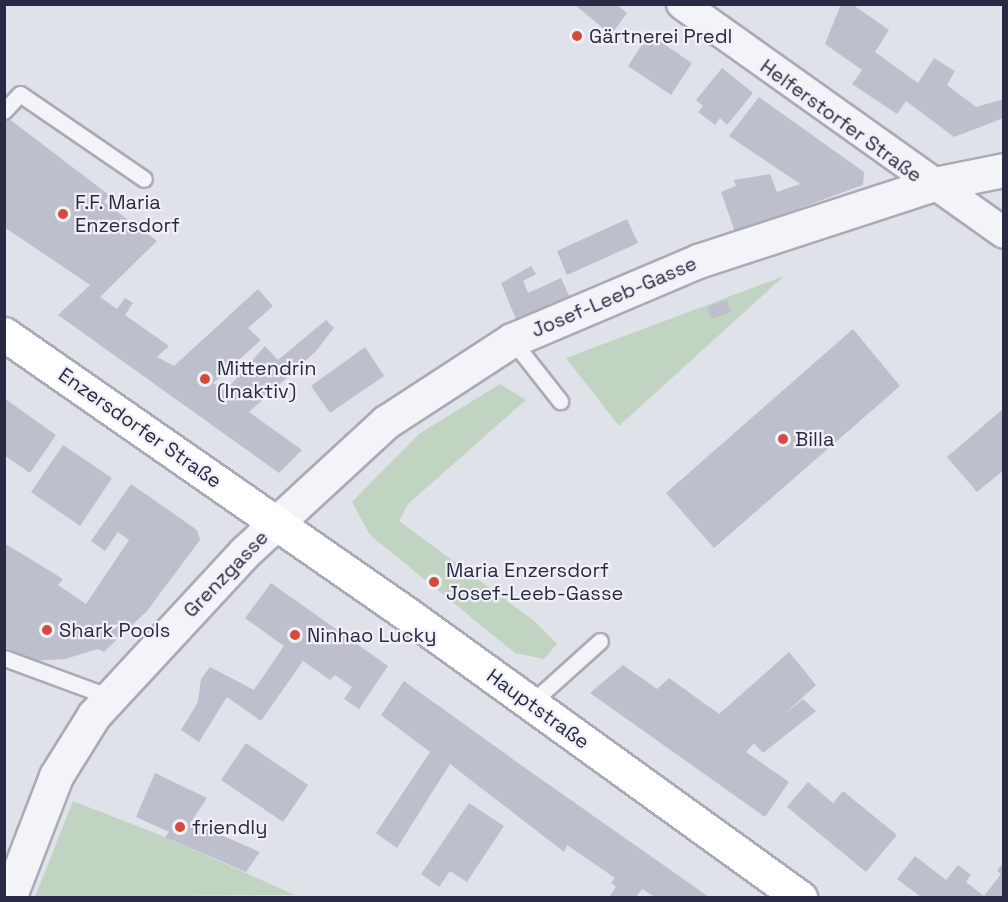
<!DOCTYPE html>
<meta charset="utf-8">
<style>
body{margin:0}
#map{position:relative;width:1008px;height:902px;overflow:hidden;background:#e0e2ea;font-family:"Space Grotesk",sans-serif}
div>[style]{position:absolute}
[style*='--x']{left:calc(var(--x)*1px);top:calc(var(--y)*1px);width:calc(var(--w)*1px);rotate:calc(var(--a)*1deg)}
.green>*{inset:0;background:#c1d4c1}
.building>*{inset:0;background:#bdbfcd}
.roads{filter:drop-shadow(2px 0 #a9abb8) drop-shadow(-2px 0 #a9abb8) drop-shadow(0 2px #a9abb8) drop-shadow(0 -2px #a9abb8)}
.service>*{height:15px;margin:-7.5px;padding:0 7.5px;transform-origin:7.5px;border-radius:7.5px;background:#f3f4f8}
.minor>*{height:30px;margin:-15px;padding:0 15px;transform-origin:15px;border-radius:15px;background:#f3f4f8}
.tertiary>*{height:33px;margin:-16.5px;padding:0 16.5px;transform-origin:16.5px;border-radius:16.5px;background:#f3f4f8}
.primary>*{height:33px;margin:-16.5px;padding:0 16.5px;transform-origin:16.5px;border-radius:16.5px;background:#fff}
.dots>*{width:16px;height:16px;translate:-50% -50%;box-sizing:border-box;border:3px solid #f0f1f7;border-radius:50%}
span{translate:-50% -50%;white-space:nowrap;text-align:center;line-height:1.15;-webkit-text-stroke:4.5px #f0f1f7;paint-order:stroke}
.poi-label{font-size:20px;color:#282b43}
.left{translate:0 -50%;text-align:left}
.street-label{font-size:20px;color:#282b43}
.frame{position:absolute;inset:0;border:6px solid #282b43;pointer-events:none}
</style>
<div id="map">
<div class="green">
<i style="clip-path:polygon(784px 276px,619px 426px,566px 358px)"></i>
<i style="clip-path:polygon(500px 384px,526px 400px,408px 504px,399px 521px,533px 620px,557px 644px,544px 659px,515px 653px,370px 535px,352px 502px,419px 434px)"></i>
<i style="clip-path:polygon(73px 801px,165px 837px,295px 895px,35px 897px)"></i>
</div>
<div class="building">
<i style="clip-path:polygon(574px 4px,616px 4px,627px 13px,611px 35px)"></i>
<i style="clip-path:polygon(841px 4px,852px 4px,889px 30px,875px 52px,918px 83px,934px 58px,955px 71px,947px 85px,976px 107px,1004px 99px,1004px 118px,954px 137px,906px 101px,897px 114px,852px 84px,862px 70px,825px 44px)"></i>
<i style="clip-path:polygon(649px 34px,692px 63px,671px 95px,628px 66px)"></i>
<i style="clip-path:polygon(722px 68px,753px 93px,727px 125px,720px 118px,715px 125px,698px 112px,703px 106px,696px 100px)"></i>
<i style="clip-path:polygon(759px 97px,864px 172px,863px 185px,735px 232px,721px 192px,736px 186px,734px 180px,770px 174px,777px 192px,800px 184px,729px 136px)"></i>
<i style="clip-path:polygon(8px 118px,109px 195px,104px 202px,157px 241px,100px 297px,117px 309px,125px 298px,133px 303px,125px 315px,169px 346px,157px 357px,174px 366px,258px 289px,273px 306px,248px 328px,261px 340px,213px 383px,225px 391px,265px 346px,278px 360px,326px 320px,334px 328px,316px 351px,249px 412px,302px 450px,279px 473px,58px 315px,90px 285px,4px 227px,4px 124px)"></i>
<i style="clip-path:polygon(627px 219px,638px 243px,567px 275px,557px 251px)"></i>
<i style="clip-path:polygon(531px 266px,536px 274px,523px 281px,528px 293px,561px 278px,571px 300px,518px 324px,501px 283px)"></i>
<i style="clip-path:polygon(727px 300px,731px 312px,711px 319px,707px 307px)"></i>
<i style="clip-path:polygon(853px 329px,900px 386px,714px 548px,666px 493px)"></i>
<i style="clip-path:polygon(365px 347px,384px 376px,330px 413px,311px 386px)"></i>
<i style="clip-path:polygon(4px 398px,56px 435px,30px 473px,4px 455px)"></i>
<i style="clip-path:polygon(1004px 408px,1004px 470px,977px 492px,947px 457px)"></i>
<i style="clip-path:polygon(63px 445px,112px 478px,80px 526px,31px 492px)"></i>
<i style="clip-path:polygon(131px 484px,197px 530px,200px 540px,147px 611px,104px 652px,98px 649px,65px 659px,29px 661px,4px 646px,4px 543px,63px 579px,58px 585px,86px 604px,129px 540px,118px 532px,105px 551px,91px 541px)"></i>
<i style="clip-path:polygon(271px 583px,388px 666px,359px 709px,344px 699px,352px 687px,335px 675px,330px 680px,303px 661px,261px 721px,227px 697px,199px 742px,181px 730px,198px 702px,201px 679px,210px 667px,254px 690px,284px 646px,245px 618px)"></i>
<i style="clip-path:polygon(789px 652px,816px 685px,783px 716px,803px 699px,816px 711px,763px 753px,754px 743px,746px 752px,789px 782px,765px 817px,590px 693px,623px 665px,657px 689px,669px 678px,719px 714px)"></i>
<i style="clip-path:polygon(404px 681px,521px 765px,709px 897px,655px 897px,642px 889px,636px 897px,609px 897px,616px 887px,611px 883px,615px 878px,567px 845px,564px 852px,450px 764px,397px 848px,376px 833px,430px 752px,381px 715px)"></i>
<i style="clip-path:polygon(246px 743px,308px 785px,283px 822px,221px 780px)"></i>
<i style="clip-path:polygon(155px 773px,207px 798px,191px 822px,260px 852px,246px 872px,165px 837px,169px 832px,136px 817px)"></i>
<i style="clip-path:polygon(808px 782px,833px 803px,843px 791px,897px 835px,866px 872px,787px 807px)"></i>
<i style="clip-path:polygon(469px 803px,504px 826px,467px 882px,450px 871px,439px 887px,421px 874px)"></i>
<i style="clip-path:polygon(915px 856px,946px 880px,958px 865px,971px 875px,966px 882px,984px 896px,1001px 874px,997px 871px,1004px 862px,1004px 897px,921px 897px,897px 879px)"></i>
</div>
<div class="roads">
<div class="service">
<i style="--x:4;--y:111;--w:23;--a:-47"></i>
<i style="--x:20;--y:94;--w:150;--a:34.4"></i>
<i style="--x:512;--y:340;--w:78;--a:51.8"></i>
<i style="--x:4;--y:658;--w:113;--a:20.2"></i>
<i style="--x:530;--y:704;--w:94;--a:-42"></i>
</div>
<div class="minor">
<i style="--x:682;--y:4;--w:395;--a:35.4"></i>
</div>
<div class="tertiary">
<i style="--x:9;--y:898;--w:131;--a:-68.9"></i>
<i style="--x:56;--y:776;--w:72;--a:-58.1"></i>
<i style="--x:94;--y:715;--w:222;--a:-47.2"></i>
<i style="--x:245;--y:552;--w:192;--a:-42.7"></i>
<i style="--x:386;--y:422;--w:150;--a:-33.1"></i>
<i style="--x:512;--y:340;--w:202;--a:-23"></i>
<i style="--x:698;--y:261;--w:244;--a:-18.1"></i>
<i style="--x:930;--y:185;--w:76;--a:-11.5"></i>
</div>
<div class="primary">
<i style="--x:4;--y:334;--w:496;--a:34.8"></i>
<i style="--x:411;--y:617;--w:480;--a:35.8"></i>
</div>
</div>
<div class="dots">
<i style="left:577px;top:36px;background:#d64a3e"></i>
<i style="left:63px;top:214px;background:#d64a3e"></i>
<i style="left:205px;top:379px;background:#d64a3e"></i>
<i style="left:783px;top:439px;background:#d64a3e"></i>
<i style="left:434px;top:582px;background:#d64a3e"></i>
<i style="left:47px;top:630px;background:#d64a3e"></i>
<i style="left:295px;top:635px;background:#d64a3e"></i>
<i style="left:180px;top:827px;background:#d64a3e"></i>
</div>
<div class="poi-label">
<span class="left" style="left:589px;top:36px">Gärtnerei Predl</span>
<span class="left" style="left:75px;top:214px">F.F. Maria<br>Enzersdorf</span>
<span class="left" style="left:217px;top:380px">Mittendrin<br>(Inaktiv)</span>
<span class="left" style="left:795px;top:439px">Billa</span>
<span class="left" style="left:446px;top:582px">Maria Enzersdorf<br>Josef-Leeb-Gasse</span>
<span class="left" style="left:59px;top:630px">Shark Pools</span>
<span class="left" style="left:307px;top:635px">Ninhao Lucky</span>
<span class="left" style="left:192px;top:827px">friendly</span>
</div>
<div class="street-label">
<span style="left:841px;top:121px;rotate:36deg">Helferstorfer Straße</span>
<span style="left:614px;top:297px;rotate:-23deg">Josef-Leeb-Gasse</span>
<span style="left:140px;top:428px;rotate:35deg">Enzersdorfer Straße</span>
<span style="left:226px;top:574px;rotate:-46deg">Grenzgasse</span>
<span style="left:538px;top:709px;rotate:36deg">Hauptstraße</span>
</div>
<div class="frame"></div>
</div>
